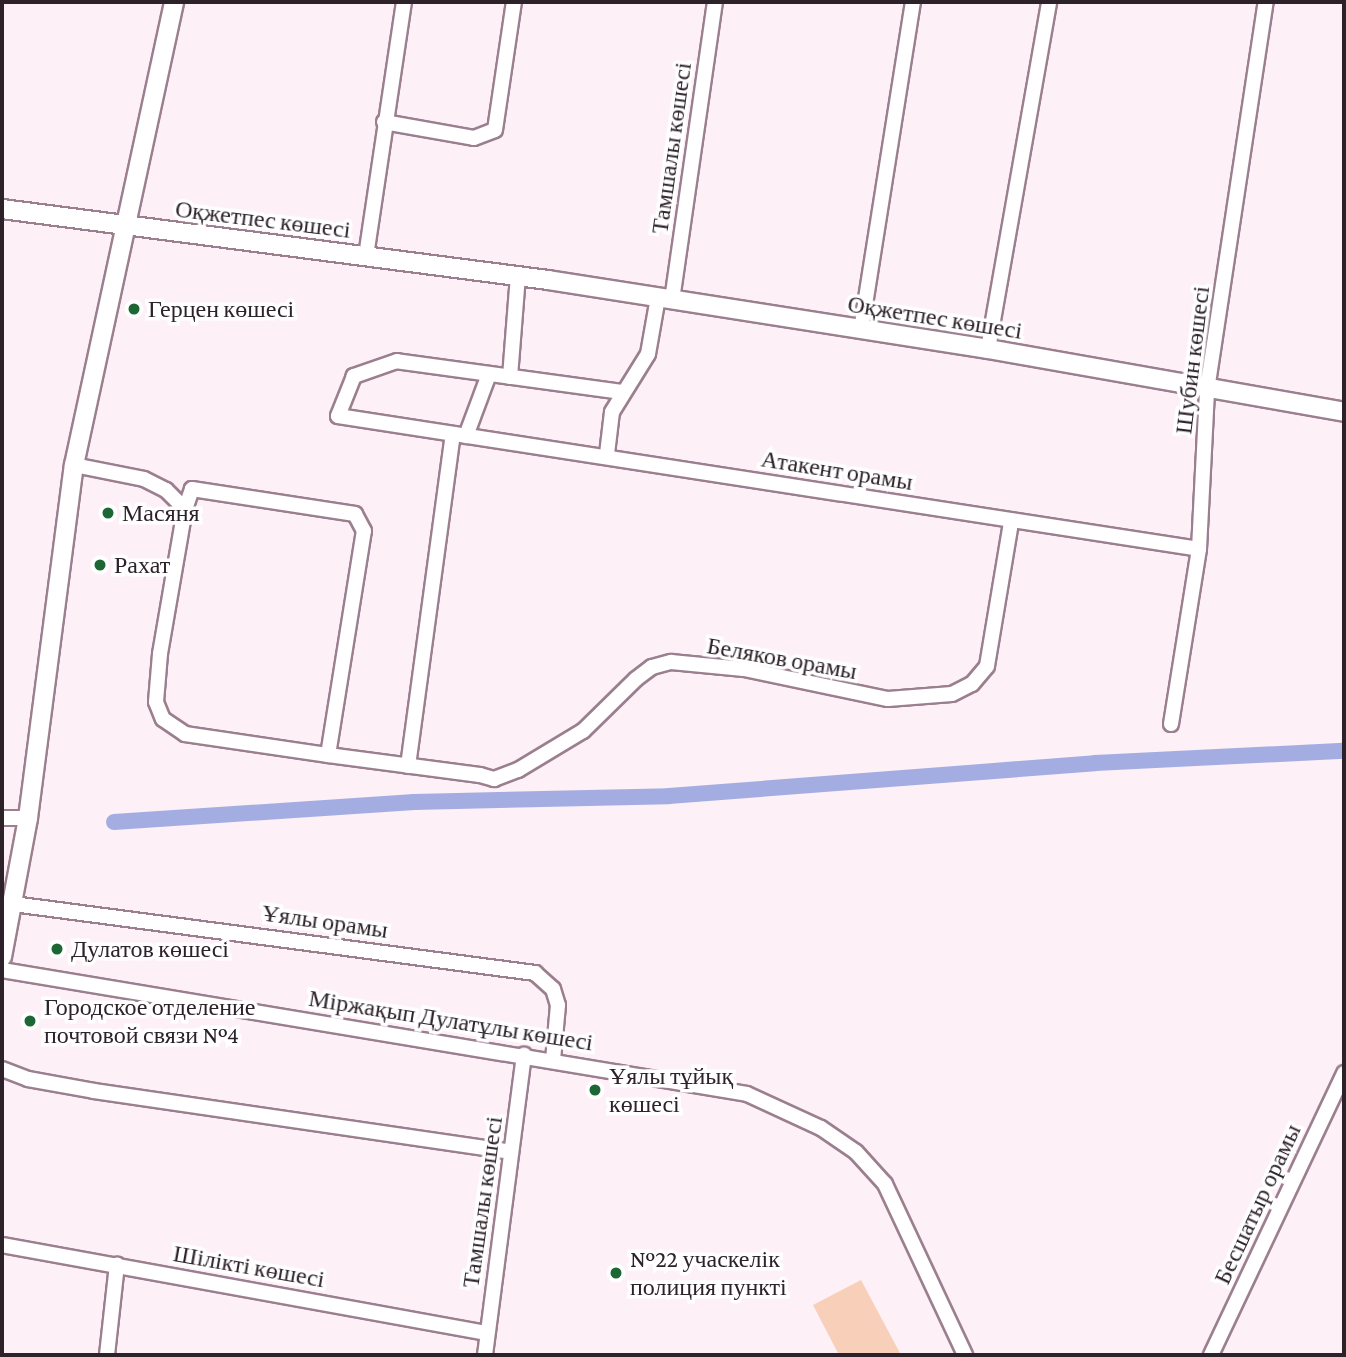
<!DOCTYPE html>
<meta charset="utf-8">
<style>
body{margin:0}
#map{position:relative;width:1346px;height:1357px;overflow:hidden;background:#fdf0f7;font-family:"Crimson Pro",serif}
div>[style]{position:absolute}
[style*='--x']{left:calc(var(--x)*1px);top:calc(var(--y)*1px);width:calc(var(--w)*1px);rotate:calc(var(--a)*1deg)}
.green>*{inset:0;background:#f8cfb9}
.canal>*{height:16px;margin:-8px;padding:0 8px;transform-origin:8px;border-radius:8px;background:#a4ade2}
.roads{filter:drop-shadow(2px 0 #9b7f8f) drop-shadow(-2px 0 #9b7f8f) drop-shadow(0 2px #9b7f8f) drop-shadow(0 -2px #9b7f8f)}
.minor>*{height:14px;margin:-7px;padding:0 7px;transform-origin:7px;border-radius:7px;background:#fff}
.tertiary>*{height:18px;margin:-9px;padding:0 9px;transform-origin:9px;border-radius:9px;background:#fff}
.dots>*{width:19px;height:19px;translate:-50% -50%;box-sizing:border-box;border:4px solid #fff;border-radius:50%}
span{translate:-50% -50%;white-space:nowrap;text-align:center;line-height:1.15;-webkit-text-stroke:7px #fff;paint-order:stroke}
.street-label{font-size:24px;color:#2d2229}
.poi-label{font-size:24px;color:#2d2229}
.left{translate:0 -50%;text-align:left}
.frame{position:absolute;inset:0;border:4px solid #2d2229;pointer-events:none}
</style>
<div id="map">
<div class="green">
<i style="clip-path:polygon(861px 1280px,901px 1355px,839px 1355px,813px 1305px)"></i>
</div>
<div class="canal">
<i style="--x:114;--y:822;--w:301;--a:-3.8"></i>
<i style="--x:414;--y:802;--w:255;--a:-1.3"></i>
<i style="--x:669;--y:796;--w:427;--a:-4.4"></i>
<i style="--x:1095;--y:763;--w:249;--a:-2.8"></i>
</div>
<div class="roads">
<div class="minor">
<i style="--x:384;--y:122;--w:91;--a:10.1"></i>
<i style="--x:474;--y:138;--w:22;--a:-21"></i>
<i style="--x:495;--y:130;--w:129;--a:-81.6"></i>
<i style="--x:366;--y:256;--w:257;--a:-81.5"></i>
<i style="--x:672;--y:300;--w:301;--a:-81.8"></i>
<i style="--x:861;--y:330;--w:332;--a:-81"></i>
<i style="--x:988;--y:349;--w:352;--a:-80"></i>
<i style="--x:510;--y:377;--w:101;--a:-85.5"></i>
<i style="--x:622;--y:392;--w:227;--a:-172.2"></i>
<i style="--x:397;--y:361;--w:46;--a:160.8"></i>
<i style="--x:354;--y:376;--w:43;--a:111.8"></i>
<i style="--x:338;--y:416;--w:871;--a:8.78"></i>
<i style="--x:466;--y:436;--w:66;--a:-69.6"></i>
<i style="--x:607;--y:454;--w:42;--a:-83.2"></i>
<i style="--x:612;--y:412;--w:68;--a:-58.2"></i>
<i style="--x:648;--y:354;--w:58;--a:-80"></i>
<i style="--x:74;--y:465;--w:71;--a:11.3"></i>
<i style="--x:144;--y:479;--w:25;--a:27"></i>
<i style="--x:166;--y:490;--w:27;--a:45"></i>
<i style="--x:1171;--y:724;--w:177;--a:-80.9"></i>
<i style="--x:1199;--y:549;--w:159;--a:-87.1"></i>
<i style="--x:1207;--y:390;--w:392;--a:-81.4"></i>
<i style="--x:328;--y:755;--w:227;--a:-80.9"></i>
<i style="--x:364;--y:531;--w:19;--a:-118"></i>
<i style="--x:355;--y:514;--w:165;--a:-171.3"></i>
<i style="--x:192;--y:489;--w:21;--a:109"></i>
<i style="--x:185;--y:509;--w:147;--a:99.8"></i>
<i style="--x:160;--y:654;--w:48;--a:94.8"></i>
<i style="--x:156;--y:702;--w:18;--a:68"></i>
<i style="--x:163;--y:719;--w:27;--a:34"></i>
<i style="--x:185;--y:734;--w:145;--a:8.4"></i>
<i style="--x:328;--y:755;--w:153;--a:7.5"></i>
<i style="--x:480;--y:775;--w:15;--a:16"></i>
<i style="--x:494;--y:779;--w:26;--a:-21"></i>
<i style="--x:518;--y:770;--w:76;--a:-31"></i>
<i style="--x:583;--y:731;--w:74;--a:-44.5"></i>
<i style="--x:636;--y:679;--w:20;--a:-37"></i>
<i style="--x:652;--y:667;--w:20;--a:-15"></i>
<i style="--x:671;--y:662;--w:73;--a:5.5"></i>
<i style="--x:744;--y:669;--w:147;--a:11.8"></i>
<i style="--x:888;--y:699;--w:64;--a:-4.5"></i>
<i style="--x:952;--y:694;--w:22;--a:-27"></i>
<i style="--x:972;--y:684;--w:23;--a:-50"></i>
<i style="--x:987;--y:666;--w:146;--a:-80.5"></i>
<i style="--x:408;--y:766;--w:335;--a:-82.3"></i>
<i style="--x:2;--y:818;--w:26;--a:0"></i>
<i style="--x:13;--y:904;--w:527;--a:7.53"></i>
<i style="--x:535;--y:973;--w:24;--a:42"></i>
<i style="--x:553;--y:989;--w:17;--a:73"></i>
<i style="--x:558;--y:1005;--w:55;--a:95.2"></i>
<i style="--x:2;--y:970;--w:755;--a:9.45"></i>
<i style="--x:747;--y:1094;--w:81;--a:24.7"></i>
<i style="--x:821;--y:1128;--w:42;--a:34.4"></i>
<i style="--x:856;--y:1152;--w:43;--a:47.8"></i>
<i style="--x:885;--y:1184;--w:189;--a:64.9"></i>
<i style="--x:2;--y:1069;--w:28;--a:21"></i>
<i style="--x:28;--y:1079;--w:67;--a:10.3"></i>
<i style="--x:94;--y:1091;--w:421;--a:8.3"></i>
<i style="--x:2;--y:1245;--w:493;--a:10.3"></i>
<i style="--x:107;--y:1355;--w:91;--a:-83.7"></i>
<i style="--x:485;--y:1355;--w:303;--a:-82.6"></i>
<i style="--x:1211;--y:1355;--w:312;--a:-64.7"></i>
</div>
<div class="tertiary">
<i style="--x:2;--y:209;--w:551;--a:7.41"></i>
<i style="--x:548;--y:280;--w:445;--a:8.9"></i>
<i style="--x:988;--y:349;--w:362;--a:10"></i>
<i style="--x:2;--y:957;--w:141;--a:-79.4"></i>
<i style="--x:28;--y:818;--w:356;--a:-82.6"></i>
<i style="--x:74;--y:465;--w:474;--a:-77.8"></i>
</div>
</div>
<div class="dots">
<i style="left:134px;top:309px;background:#1d6735"></i>
<i style="left:108px;top:513px;background:#1d6735"></i>
<i style="left:100px;top:565px;background:#1d6735"></i>
<i style="left:57px;top:949px;background:#1d6735"></i>
<i style="left:30px;top:1021px;background:#1d6735"></i>
<i style="left:595px;top:1090px;background:#1d6735"></i>
<i style="left:616px;top:1273px;background:#1d6735"></i>
</div>
<div class="street-label">
<span style="left:671px;top:148px;rotate:-82deg">Тамшалы көшесі</span>
<span style="left:263px;top:219px;rotate:7deg">Оқжетпес көшесі</span>
<span style="left:935px;top:317px;rotate:9deg">Оқжетпес көшесі</span>
<span style="left:1192px;top:360px;rotate:-83deg">Шубин көшесі</span>
<span style="left:837px;top:470px;rotate:9deg">Атакент орамы</span>
<span style="left:782px;top:658px;rotate:10deg">Беляков орамы</span>
<span style="left:325px;top:921px;rotate:8deg">Ұялы орамы</span>
<span style="left:451px;top:1020px;rotate:9deg">Міржақып Дулатұлы көшесі</span>
<span style="left:482px;top:1202px;rotate:-82deg">Тамшалы көшесі</span>
<span style="left:1257px;top:1204px;rotate:-65deg">Бесшатыр орамы</span>
<span style="left:249px;top:1266px;rotate:10deg">Шілікті көшесі</span>
</div>
<div class="poi-label">
<span class="left" style="left:148px;top:309px">Герцен көшесі</span>
<span class="left" style="left:122px;top:513px">Масяня</span>
<span class="left" style="left:114px;top:565px">Рахат</span>
<span class="left" style="left:71px;top:949px">Дулатов көшесі</span>
<span class="left" style="left:44px;top:1021px">Городское отделение<br>почтовой связи №4</span>
<span class="left" style="left:609px;top:1090px">Ұялы тұйық<br>көшесі</span>
<span class="left" style="left:630px;top:1273px">№22 учаскелік<br>полиция пункті</span>
</div>
<div class="frame"></div>
</div>
